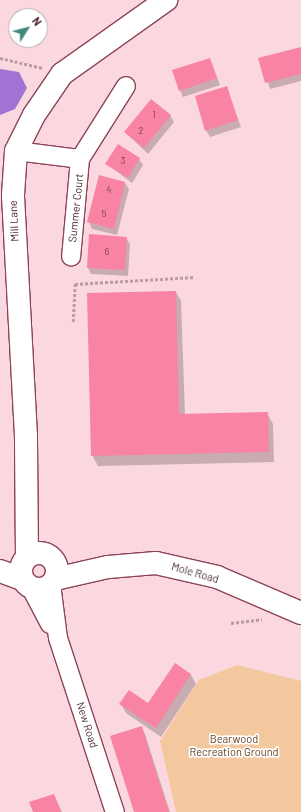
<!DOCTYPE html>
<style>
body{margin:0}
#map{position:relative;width:301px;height:812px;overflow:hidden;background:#fbd8df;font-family:Barlow,sans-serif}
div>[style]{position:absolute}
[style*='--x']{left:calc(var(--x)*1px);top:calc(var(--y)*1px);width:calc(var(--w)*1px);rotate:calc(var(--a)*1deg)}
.green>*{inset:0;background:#f4c89e}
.water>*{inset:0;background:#a174d4}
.shadow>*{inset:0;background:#0003}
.building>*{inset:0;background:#f883a2}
.path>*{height:2.5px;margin-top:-1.25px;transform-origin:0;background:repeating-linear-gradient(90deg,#bd9ba2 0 3px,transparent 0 5px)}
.roads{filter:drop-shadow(1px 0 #8d4458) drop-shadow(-1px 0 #8d4458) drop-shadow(0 1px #8d4458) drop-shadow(0 -1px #8d4458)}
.minor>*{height:18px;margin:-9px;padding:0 9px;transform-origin:9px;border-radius:9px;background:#fff}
.tertiary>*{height:22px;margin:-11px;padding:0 11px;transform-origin:11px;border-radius:11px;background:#fff}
.secondary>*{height:22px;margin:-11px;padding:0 11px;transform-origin:11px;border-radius:11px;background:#fff}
.secondary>.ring{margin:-11px;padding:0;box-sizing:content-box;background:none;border:22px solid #fff;border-radius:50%}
span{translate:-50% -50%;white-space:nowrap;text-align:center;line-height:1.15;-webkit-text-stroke:3.5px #fff;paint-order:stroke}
.number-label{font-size:9px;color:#77404f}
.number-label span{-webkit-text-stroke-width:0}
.street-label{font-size:11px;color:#4c2a33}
.park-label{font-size:11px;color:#66431f}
.north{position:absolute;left:8px;top:8px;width:40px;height:40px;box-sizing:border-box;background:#fff;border:1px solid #b7aaad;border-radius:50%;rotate:54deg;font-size:11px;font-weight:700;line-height:16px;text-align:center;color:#4c2a33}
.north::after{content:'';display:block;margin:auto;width:14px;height:18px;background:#448980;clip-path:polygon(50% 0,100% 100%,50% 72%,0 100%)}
</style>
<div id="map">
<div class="green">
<i style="clip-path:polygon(237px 665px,301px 681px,301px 812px,176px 812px,160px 741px,199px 680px)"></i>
</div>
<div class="water">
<i style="clip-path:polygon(0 69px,19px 72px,27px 88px,15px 109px,0 115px)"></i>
</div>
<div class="shadow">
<i style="clip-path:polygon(301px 48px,301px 81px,270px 89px,260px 58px)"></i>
<i style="clip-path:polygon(210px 59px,220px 85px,183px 97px,180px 90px)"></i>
<i style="clip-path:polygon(226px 87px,241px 127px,210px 137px,206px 130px)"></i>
<i style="clip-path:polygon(170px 115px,174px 122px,148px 154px,125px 132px)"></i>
<i style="clip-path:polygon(139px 159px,143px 165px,132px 183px,107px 164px)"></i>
<i style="clip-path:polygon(125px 183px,129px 189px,117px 235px,92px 229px,89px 222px)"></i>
<i style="clip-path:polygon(126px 238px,130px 244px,128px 276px,91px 274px,88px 268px)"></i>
<i style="clip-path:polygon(176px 292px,181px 301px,185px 415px,267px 413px,273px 424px,274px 462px,98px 466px,92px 455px)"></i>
<i style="clip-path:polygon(175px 665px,191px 675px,196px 684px,161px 737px,126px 713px,121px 704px,149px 705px)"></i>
<i style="clip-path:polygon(141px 728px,145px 734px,170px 812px,135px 812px)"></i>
<i style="clip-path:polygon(54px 795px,62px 812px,33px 812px,31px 803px)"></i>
</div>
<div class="building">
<i style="clip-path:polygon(301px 47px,301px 74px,265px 83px,258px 58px)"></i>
<i style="clip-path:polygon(210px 58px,217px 78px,179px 91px,172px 70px)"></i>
<i style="clip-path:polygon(227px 86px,238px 120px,205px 131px,195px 96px)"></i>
<i style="clip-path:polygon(151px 99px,171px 115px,144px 148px,124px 132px)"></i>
<i style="clip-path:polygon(118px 144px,140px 158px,128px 178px,105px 164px)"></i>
<i style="clip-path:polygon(99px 175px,125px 182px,114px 229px,87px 222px)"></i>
<i style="clip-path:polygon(89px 234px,127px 237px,125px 270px,87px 268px)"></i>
<i style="clip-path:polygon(176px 291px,179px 414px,268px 412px,269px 452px,91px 456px,87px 293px)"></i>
<i style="clip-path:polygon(175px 663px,191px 674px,156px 728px,119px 704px,129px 690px,148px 703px)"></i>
<i style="clip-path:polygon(142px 726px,151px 757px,169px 812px,134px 812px,110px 736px)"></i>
<i style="clip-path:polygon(54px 794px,61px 812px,33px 812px,29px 802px)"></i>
</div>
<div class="path">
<i style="--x:0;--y:58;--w:44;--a:13.1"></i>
<i style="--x:73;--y:322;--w:38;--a:-87"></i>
<i style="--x:75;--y:284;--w:120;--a:-3.3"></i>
<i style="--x:231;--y:623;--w:31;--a:-7"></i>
</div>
<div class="roads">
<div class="minor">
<i style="--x:16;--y:151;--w:64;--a:7.1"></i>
<i style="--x:80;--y:159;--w:98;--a:95.2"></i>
<i style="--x:80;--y:159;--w:86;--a:-57.8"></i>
<i style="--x:51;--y:584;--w:54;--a:82.6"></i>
<i style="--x:58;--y:638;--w:183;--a:71.9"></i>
<i style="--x:31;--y:588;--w:41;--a:62.2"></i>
</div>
<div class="tertiary">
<i style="--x:27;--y:557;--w:121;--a:-90.5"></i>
<i style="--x:26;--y:436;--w:241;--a:-93.1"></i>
<i style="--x:13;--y:195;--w:44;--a:-86.1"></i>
<i style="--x:16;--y:151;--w:40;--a:-63.4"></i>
<i style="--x:34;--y:115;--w:50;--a:-55.7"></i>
<i style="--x:62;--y:74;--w:128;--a:-35.4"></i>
</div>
<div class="secondary">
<i class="ring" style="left:21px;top:553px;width:14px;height:14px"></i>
<i style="--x:0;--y:571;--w:23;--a:20"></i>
<i style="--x:55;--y:579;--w:54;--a:-12.8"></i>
<i style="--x:108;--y:567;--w:48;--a:-4.8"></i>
<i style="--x:156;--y:563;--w:63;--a:12.9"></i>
<i style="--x:217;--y:577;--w:91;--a:23.2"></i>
</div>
</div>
<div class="number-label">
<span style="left:154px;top:115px">1</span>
<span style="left:141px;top:131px">2</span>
<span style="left:123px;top:161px">3</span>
<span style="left:109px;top:190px">4</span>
<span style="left:104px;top:214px">5</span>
<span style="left:107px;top:252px">6</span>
</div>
<div class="street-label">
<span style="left:76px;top:208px;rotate:-84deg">Summer Court</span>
<span style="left:14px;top:221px;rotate:-93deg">Mill Lane</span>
<span style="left:195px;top:573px;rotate:16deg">Mole Road</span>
<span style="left:87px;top:725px;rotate:72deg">New Road</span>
</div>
<div class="park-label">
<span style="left:234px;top:746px">Bearwood<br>Recreation Ground</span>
</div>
<div class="north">N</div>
</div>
